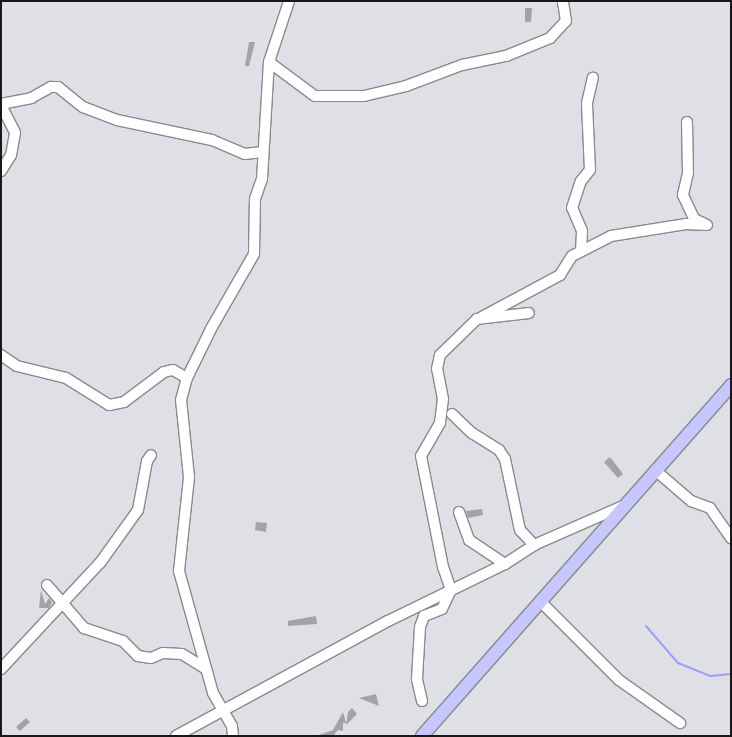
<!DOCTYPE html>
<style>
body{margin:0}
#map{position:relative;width:732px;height:737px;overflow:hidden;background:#dfe0e5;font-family:"Fira Sans Condensed",sans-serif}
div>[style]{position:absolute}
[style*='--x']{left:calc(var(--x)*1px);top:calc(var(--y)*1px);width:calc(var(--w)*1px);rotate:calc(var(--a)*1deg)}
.stream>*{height:2px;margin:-1px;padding:0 1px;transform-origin:1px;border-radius:1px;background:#9b9ef8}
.building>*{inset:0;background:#a2a2a7}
.roads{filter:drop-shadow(1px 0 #88898e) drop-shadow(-1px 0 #88898e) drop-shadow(0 1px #88898e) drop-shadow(0 -1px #88898e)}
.minor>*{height:10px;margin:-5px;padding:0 5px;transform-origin:5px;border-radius:5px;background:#fff}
.major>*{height:12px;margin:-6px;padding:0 6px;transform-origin:6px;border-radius:6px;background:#c5c7fd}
span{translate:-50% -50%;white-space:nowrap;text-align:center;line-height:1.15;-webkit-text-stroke:4px #fff;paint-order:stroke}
.frame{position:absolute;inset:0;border:2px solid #18181a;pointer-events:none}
</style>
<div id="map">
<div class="stream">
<i style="--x:646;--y:626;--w:49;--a:49.1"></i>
<i style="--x:678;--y:663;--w:35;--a:22"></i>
<i style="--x:711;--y:676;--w:20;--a:-6"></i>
</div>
<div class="building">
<i style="clip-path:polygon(525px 8px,532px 8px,531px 22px,525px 22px)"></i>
<i style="clip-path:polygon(249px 42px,255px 42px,249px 66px,245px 66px)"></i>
<i style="clip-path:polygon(610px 457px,623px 474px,618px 478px,604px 462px)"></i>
<i style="clip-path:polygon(482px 509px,483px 515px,468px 518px,466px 511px)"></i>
<i style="clip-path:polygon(256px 522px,267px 523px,266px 532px,255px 530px)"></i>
<i style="clip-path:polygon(41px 590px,45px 604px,49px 598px,52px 602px,49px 608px,39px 608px)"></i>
<i style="clip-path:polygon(316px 616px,317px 624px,288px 626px,288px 621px)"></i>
<i style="clip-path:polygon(376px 694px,379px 706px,359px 698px)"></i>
<i style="clip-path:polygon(352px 708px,357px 714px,346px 725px,348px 712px)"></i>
<i style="clip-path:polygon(343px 712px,346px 723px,343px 723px,343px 731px,338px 730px,333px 736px,316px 736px,333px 730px)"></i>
<i style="clip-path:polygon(26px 718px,30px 722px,20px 731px,16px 727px)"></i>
</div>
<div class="roads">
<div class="minor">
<i style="--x:269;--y:62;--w:57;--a:36.5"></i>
<i style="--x:315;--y:96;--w:49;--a:0"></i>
<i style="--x:364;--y:96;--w:43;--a:-13.4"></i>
<i style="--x:406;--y:86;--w:60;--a:-20.6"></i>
<i style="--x:462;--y:65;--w:45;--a:-11.6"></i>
<i style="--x:506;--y:56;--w:48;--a:-22.2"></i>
<i style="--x:550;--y:38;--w:23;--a:-47"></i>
<i style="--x:566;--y:21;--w:20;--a:-99"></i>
<i style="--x:1;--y:104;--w:31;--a:-11"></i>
<i style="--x:31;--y:98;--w:23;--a:-29"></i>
<i style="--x:51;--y:87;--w:7;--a:0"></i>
<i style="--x:58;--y:87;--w:32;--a:39"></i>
<i style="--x:83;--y:107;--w:36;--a:21"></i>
<i style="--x:117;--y:120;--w:97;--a:11.9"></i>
<i style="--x:212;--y:140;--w:36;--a:23"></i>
<i style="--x:245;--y:154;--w:17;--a:-7"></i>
<i style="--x:1;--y:105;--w:31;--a:63"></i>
<i style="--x:15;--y:133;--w:22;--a:100"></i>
<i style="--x:11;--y:155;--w:19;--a:122"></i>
<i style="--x:687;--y:122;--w:51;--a:88.9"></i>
<i style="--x:688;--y:173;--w:23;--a:103"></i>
<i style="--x:683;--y:195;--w:26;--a:65"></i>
<i style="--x:694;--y:219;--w:10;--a:24"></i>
<i style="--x:581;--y:251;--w:20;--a:-87"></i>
<i style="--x:582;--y:231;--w:25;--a:-113"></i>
<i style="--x:572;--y:208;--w:28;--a:-72"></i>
<i style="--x:581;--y:181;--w:14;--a:-51"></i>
<i style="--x:590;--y:170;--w:67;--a:-92.6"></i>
<i style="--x:587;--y:103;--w:26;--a:-77"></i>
<i style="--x:482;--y:317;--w:89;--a:-28.3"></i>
<i style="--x:560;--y:275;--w:22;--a:-58"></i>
<i style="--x:572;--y:256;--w:44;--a:-27.1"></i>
<i style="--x:611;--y:236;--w:76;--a:-9.1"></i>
<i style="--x:686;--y:224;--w:21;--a:3"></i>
<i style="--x:1;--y:355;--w:19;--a:35"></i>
<i style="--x:17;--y:366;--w:50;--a:13.8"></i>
<i style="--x:66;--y:378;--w:51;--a:32.1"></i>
<i style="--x:109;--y:405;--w:15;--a:-11"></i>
<i style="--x:124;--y:402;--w:50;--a:-36.9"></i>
<i style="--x:164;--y:372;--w:9;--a:-13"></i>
<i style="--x:173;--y:370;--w:16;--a:30"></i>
<i style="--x:452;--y:414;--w:28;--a:44"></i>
<i style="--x:472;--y:433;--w:32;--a:32"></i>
<i style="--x:499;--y:450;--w:11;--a:56"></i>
<i style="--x:505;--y:459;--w:73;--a:78.1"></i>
<i style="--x:520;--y:530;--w:21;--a:47"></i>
<i style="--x:655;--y:470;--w:48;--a:40.7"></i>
<i style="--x:691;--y:501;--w:20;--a:20"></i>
<i style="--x:710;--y:508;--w:37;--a:55"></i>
<i style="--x:459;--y:512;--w:30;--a:70"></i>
<i style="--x:469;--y:540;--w:43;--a:33.7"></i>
<i style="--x:47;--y:585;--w:57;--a:49.3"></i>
<i style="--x:84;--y:628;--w:41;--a:18.4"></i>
<i style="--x:123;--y:641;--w:21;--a:45"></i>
<i style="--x:138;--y:656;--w:13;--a:9"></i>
<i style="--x:151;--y:658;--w:13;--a:-23"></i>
<i style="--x:163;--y:653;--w:19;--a:3"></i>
<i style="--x:182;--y:654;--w:28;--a:32"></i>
<i style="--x:540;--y:601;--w:112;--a:45"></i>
<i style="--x:619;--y:680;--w:75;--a:35.2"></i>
<i style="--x:1;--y:669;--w:145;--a:-47"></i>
<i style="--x:100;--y:563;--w:65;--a:-54.4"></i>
<i style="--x:138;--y:510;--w:50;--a:-79.6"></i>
<i style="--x:147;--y:461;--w:7;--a:-56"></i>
<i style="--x:422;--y:701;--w:23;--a:-103"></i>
<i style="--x:417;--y:679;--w:52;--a:-86.7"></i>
<i style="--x:420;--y:627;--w:12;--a:-70"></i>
<i style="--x:424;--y:616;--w:19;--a:-21"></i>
<i style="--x:442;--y:609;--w:21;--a:-65"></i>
<i style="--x:451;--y:590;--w:24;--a:-109"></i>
<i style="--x:443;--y:567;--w:113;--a:-101.2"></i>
<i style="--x:421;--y:456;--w:38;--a:-60"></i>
<i style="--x:440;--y:423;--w:24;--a:-83"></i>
<i style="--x:443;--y:399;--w:31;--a:-101"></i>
<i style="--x:437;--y:369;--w:14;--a:-78"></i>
<i style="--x:440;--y:355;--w:52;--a:-44.2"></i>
<i style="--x:477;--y:319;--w:52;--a:-6.6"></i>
<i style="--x:176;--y:736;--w:241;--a:-28.5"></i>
<i style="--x:388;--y:621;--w:130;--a:-26"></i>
<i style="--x:505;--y:564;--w:35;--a:-33"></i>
<i style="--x:534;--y:545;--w:97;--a:-23.7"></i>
<i style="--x:233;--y:736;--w:10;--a:-96"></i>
<i style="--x:232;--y:726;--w:38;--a:-120"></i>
<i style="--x:213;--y:693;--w:127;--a:-105.6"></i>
<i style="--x:179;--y:571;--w:95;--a:-83.9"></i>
<i style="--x:189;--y:477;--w:77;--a:-95.9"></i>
<i style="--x:181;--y:400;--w:23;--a:-75"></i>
<i style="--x:187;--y:378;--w:57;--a:-63.9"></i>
<i style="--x:212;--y:327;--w:84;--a:-60.1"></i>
<i style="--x:254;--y:254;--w:55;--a:-89"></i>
<i style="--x:255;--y:199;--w:21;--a:-71"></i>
<i style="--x:262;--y:179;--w:117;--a:-86.6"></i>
<i style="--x:269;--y:62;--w:64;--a:-71.8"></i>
</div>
<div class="major">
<i style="--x:422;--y:736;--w:468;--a:-48.6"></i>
</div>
</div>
<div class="frame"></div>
</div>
